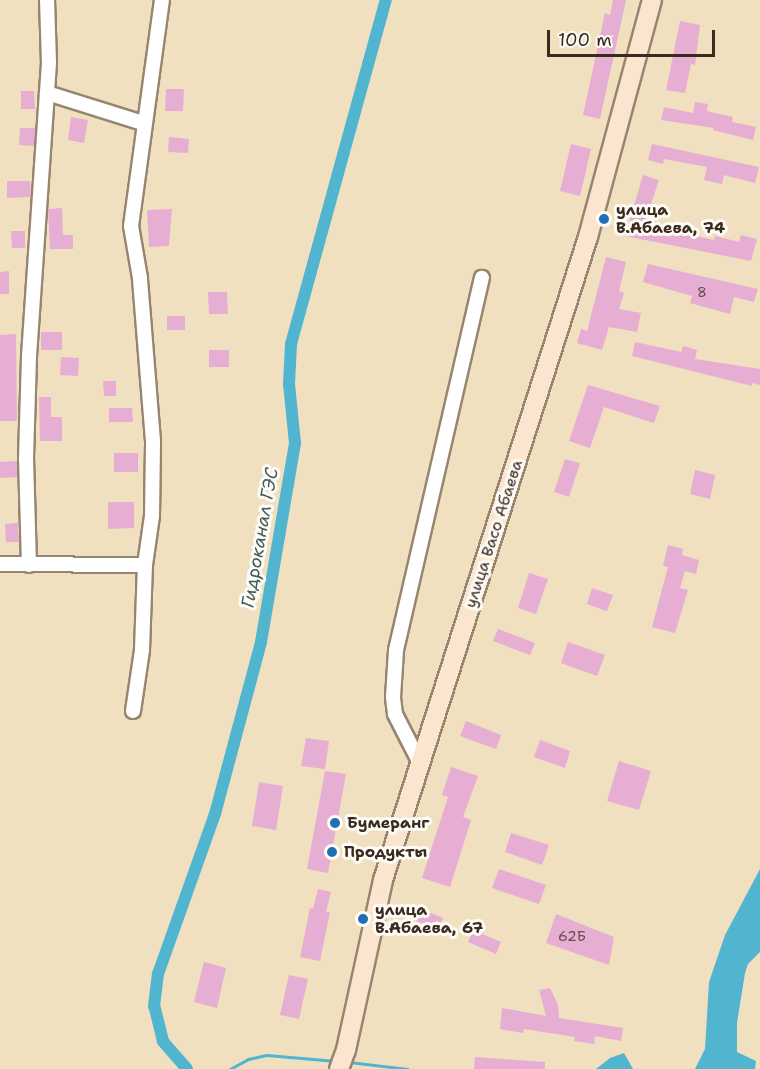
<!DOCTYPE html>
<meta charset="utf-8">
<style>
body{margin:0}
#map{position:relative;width:760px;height:1069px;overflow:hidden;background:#f0e0c0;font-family:"Shantell Sans",sans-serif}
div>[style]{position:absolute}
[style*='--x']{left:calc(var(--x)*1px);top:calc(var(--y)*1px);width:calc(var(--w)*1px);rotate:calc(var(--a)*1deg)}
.water>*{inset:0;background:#51b5d0}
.stream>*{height:3px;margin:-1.5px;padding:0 1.5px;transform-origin:1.5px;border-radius:1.5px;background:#51b5d0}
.canal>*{height:12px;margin:-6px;padding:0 6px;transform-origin:6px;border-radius:6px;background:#51b5d0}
.building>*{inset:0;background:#e5aed2}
.roads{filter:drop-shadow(2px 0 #96856f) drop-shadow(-2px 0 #96856f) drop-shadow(0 2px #96856f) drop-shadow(0 -2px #96856f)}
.minor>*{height:14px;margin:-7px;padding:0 7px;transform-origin:7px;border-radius:7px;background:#fff}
.secondary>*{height:18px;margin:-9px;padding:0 9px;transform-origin:9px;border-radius:9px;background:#fce5cf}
.dots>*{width:16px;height:16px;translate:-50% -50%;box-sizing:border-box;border:3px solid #fdfcf7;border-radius:50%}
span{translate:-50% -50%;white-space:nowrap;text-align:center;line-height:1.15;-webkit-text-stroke:6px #fdfcf7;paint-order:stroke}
.number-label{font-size:14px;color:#664b4b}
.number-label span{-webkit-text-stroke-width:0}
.poi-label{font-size:16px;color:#3b2a1e;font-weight:700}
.left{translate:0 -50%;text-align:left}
.street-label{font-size:16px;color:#3b2a1e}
.water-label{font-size:18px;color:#435b5c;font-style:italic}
.scale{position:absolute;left:547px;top:30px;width:168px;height:27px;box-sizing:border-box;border:3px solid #3b2a1e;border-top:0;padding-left:8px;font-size:18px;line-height:21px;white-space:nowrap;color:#3b2a1e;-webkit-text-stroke:4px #fdfcf7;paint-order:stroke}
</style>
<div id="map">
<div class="water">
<i style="clip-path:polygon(760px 869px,760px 952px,748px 964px,745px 973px,737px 1023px,737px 1052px,756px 1061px,755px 1069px,695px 1069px,705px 1049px,709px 982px,725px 935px)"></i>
<i style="clip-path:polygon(624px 1053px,633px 1069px,596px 1069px,610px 1058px)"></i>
</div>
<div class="stream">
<i style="--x:349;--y:1062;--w:59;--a:6.8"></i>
<i style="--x:230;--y:1069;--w:21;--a:-29"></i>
<i style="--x:248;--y:1059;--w:19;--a:-12"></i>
<i style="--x:267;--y:1055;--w:69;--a:5"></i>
</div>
<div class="canal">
<i style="--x:187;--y:1069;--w:37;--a:-131"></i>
<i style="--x:163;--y:1041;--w:36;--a:-104"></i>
<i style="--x:154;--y:1006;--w:32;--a:-83"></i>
<i style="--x:158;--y:974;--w:170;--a:-70.4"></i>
<i style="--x:215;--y:814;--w:178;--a:-75"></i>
<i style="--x:261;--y:642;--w:202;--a:-80.3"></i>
<i style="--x:295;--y:443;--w:59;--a:-95.8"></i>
<i style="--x:289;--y:384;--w:40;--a:-87.1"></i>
<i style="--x:291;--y:344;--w:357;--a:-74.6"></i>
</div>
<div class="building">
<i style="clip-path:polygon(613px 0,626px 0,600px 119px,583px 115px,605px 13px,610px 15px)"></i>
<i style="clip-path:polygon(680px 21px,700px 25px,695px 65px,691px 64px,685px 93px,666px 90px)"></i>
<i style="clip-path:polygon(166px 89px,184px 89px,183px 111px,165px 111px)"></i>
<i style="clip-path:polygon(21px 91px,34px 91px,35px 109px,21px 109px)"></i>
<i style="clip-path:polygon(695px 102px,708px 104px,707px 111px,733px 117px,732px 122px,756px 127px,753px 140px,713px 130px,714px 128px,661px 120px,664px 107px,693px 113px)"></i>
<i style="clip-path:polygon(71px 117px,88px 120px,84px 143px,68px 140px)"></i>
<i style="clip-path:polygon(20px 128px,36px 128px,34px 146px,19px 145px)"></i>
<i style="clip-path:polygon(169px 137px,189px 139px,188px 153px,168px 152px)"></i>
<i style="clip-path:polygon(571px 144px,591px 149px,580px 196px,560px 191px)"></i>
<i style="clip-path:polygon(652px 144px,759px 167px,755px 183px,724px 175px,722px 184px,704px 180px,707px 167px,664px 159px,663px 164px,648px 160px)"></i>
<i style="clip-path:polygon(643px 175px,659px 180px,646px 219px,683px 230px,682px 233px,714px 240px,715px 236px,739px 242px,741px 235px,757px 239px,751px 261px,625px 236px)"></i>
<i style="clip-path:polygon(7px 181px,30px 181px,31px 197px,7px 198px)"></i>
<i style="clip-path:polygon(62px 208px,63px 235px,73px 235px,73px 249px,50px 249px,48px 209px)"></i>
<i style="clip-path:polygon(172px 209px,169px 246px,149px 247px,147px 210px)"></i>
<i style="clip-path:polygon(11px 231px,25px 231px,25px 248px,12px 248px)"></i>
<i style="clip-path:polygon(606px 257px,626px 262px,619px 291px,624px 293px,619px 309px,641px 313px,637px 332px,609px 327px,602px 350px,577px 343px,581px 329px,587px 331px)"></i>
<i style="clip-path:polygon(648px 264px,758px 289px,754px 302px,734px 297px,730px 314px,690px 303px,692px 296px,643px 282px)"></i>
<i style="clip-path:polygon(9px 271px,9px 294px,0 294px,0 272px)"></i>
<i style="clip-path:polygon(208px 292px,227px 292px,228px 314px,209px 314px)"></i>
<i style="clip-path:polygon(167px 316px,185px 316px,185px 330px,167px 330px)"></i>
<i style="clip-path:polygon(41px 332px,62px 332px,62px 350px,41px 350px)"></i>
<i style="clip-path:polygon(16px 334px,17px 421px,0 421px,0 335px)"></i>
<i style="clip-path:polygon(635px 342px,681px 352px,683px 346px,697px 350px,695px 359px,760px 369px,760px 385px,752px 383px,752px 386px,632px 356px)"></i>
<i style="clip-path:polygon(209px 350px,229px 350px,229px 367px,209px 367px)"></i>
<i style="clip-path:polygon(61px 357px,79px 358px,78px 376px,60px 375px)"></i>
<i style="clip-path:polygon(103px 381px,116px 381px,116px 396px,104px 396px)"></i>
<i style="clip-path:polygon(588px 385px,660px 406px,654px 423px,604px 407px,590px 448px,569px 441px)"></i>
<i style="clip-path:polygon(39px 397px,51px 397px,51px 417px,62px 417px,62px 441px,40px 441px)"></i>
<i style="clip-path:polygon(109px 408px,132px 408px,133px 422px,109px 422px)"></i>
<i style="clip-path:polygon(114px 453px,138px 453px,138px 472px,114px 472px)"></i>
<i style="clip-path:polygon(565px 459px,580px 463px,569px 497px,554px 492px)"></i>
<i style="clip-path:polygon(17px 461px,18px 477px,0 478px,0 462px)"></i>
<i style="clip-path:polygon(695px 470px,715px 475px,710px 499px,690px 494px)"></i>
<i style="clip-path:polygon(108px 502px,134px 502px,134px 528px,108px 529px)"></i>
<i style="clip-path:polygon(18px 523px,19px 542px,6px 542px,5px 524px)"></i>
<i style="clip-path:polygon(668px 545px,683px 549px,682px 555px,699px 560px,696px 574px,685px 571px,680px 588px,688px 590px,675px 633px,652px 627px,668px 567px,663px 566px)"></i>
<i style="clip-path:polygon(529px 573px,548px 579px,536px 614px,518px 608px)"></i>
<i style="clip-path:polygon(592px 588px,613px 595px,607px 611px,587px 604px)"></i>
<i style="clip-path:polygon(498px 629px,535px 643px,530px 655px,493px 641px)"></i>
<i style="clip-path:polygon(568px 642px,605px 655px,597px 676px,561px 663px)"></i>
<i style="clip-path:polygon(466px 721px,501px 735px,496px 749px,460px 736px)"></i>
<i style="clip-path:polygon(306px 738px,329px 741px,325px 769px,301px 766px)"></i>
<i style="clip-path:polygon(540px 740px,570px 751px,565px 768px,534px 757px)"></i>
<i style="clip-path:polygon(619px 761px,651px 771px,639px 810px,607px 801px)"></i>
<i style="clip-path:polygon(451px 767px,478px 776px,463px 817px,471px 820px,450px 887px,422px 878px,448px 797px,442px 795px)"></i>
<i style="clip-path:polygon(325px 771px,346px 774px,328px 873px,307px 869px)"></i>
<i style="clip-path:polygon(259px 782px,283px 786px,276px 830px,252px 826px)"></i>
<i style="clip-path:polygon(511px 833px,549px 845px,542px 865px,505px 852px)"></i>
<i style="clip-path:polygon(499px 869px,546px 885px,539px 904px,492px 888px)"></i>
<i style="clip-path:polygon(318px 889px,331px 892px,326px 912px,330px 912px,320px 961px,300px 957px,310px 908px,313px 909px)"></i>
<i style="clip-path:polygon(409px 904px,443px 918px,438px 930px,404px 916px)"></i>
<i style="clip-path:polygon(556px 914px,614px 937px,609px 965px,546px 943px)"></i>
<i style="clip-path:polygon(473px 930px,501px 942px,496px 954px,468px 942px)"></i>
<i style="clip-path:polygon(204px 962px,226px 968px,217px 1008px,194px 1002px)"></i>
<i style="clip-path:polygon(289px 975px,308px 979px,299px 1019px,280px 1015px)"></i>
<i style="clip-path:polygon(550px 988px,558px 1005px,559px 1018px,623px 1028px,621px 1041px,595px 1036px,594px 1044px,574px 1041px,575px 1037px,524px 1029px,523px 1033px,500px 1029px,502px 1008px,546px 1016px,539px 990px)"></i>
<i style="clip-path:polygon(475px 1057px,545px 1062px,545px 1069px,474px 1069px)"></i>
</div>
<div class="roads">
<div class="minor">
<i style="--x:47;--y:93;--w:101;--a:17.4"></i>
<i style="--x:0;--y:564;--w:145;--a:0.4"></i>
<i style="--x:29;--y:565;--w:107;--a:-91.6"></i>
<i style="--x:26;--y:458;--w:102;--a:-88.3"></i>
<i style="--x:29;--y:356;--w:294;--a:-86.1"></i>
<i style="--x:49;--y:63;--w:63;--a:-91.8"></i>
<i style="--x:133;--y:711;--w:62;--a:-81.6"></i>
<i style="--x:142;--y:650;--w:85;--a:-88"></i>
<i style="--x:145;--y:565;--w:49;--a:-81.9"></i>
<i style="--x:152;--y:516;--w:75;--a:-89.2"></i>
<i style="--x:153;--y:441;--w:164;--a:-94.6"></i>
<i style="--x:140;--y:278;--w:53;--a:-99.8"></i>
<i style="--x:131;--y:226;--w:228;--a:-82.2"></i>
<i style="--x:419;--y:761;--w:53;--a:-117.1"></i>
<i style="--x:395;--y:714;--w:17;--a:-97"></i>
<i style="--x:393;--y:697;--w:47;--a:-86.3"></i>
<i style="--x:396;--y:650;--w:382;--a:-77"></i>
</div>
<div class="secondary">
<i style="--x:339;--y:1069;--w:20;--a:-70"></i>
<i style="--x:346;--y:1050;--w:174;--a:-77.7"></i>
<i style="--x:383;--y:880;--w:675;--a:-72.32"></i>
<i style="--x:588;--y:237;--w:245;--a:-74.9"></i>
</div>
</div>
<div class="dots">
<i style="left:604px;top:219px;background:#1f6fb2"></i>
<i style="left:335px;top:823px;background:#1f6fb2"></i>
<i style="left:332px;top:852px;background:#1f6fb2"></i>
<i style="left:363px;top:919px;background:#1f6fb2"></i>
</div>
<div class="number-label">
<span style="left:702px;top:292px">8</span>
<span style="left:572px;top:936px">62Б</span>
</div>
<div class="poi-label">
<span class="left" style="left:616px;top:219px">улица<br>В.Абаева, 74</span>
<span class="left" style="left:347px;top:823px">Бумеранг</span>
<span class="left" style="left:344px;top:852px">Продукты</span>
<span class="left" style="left:375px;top:919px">улица<br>В.Абаева, 67</span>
</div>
<div class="street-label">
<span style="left:494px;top:534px;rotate:-72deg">улица Васо Абаева</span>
</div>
<div class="water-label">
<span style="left:260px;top:538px;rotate:-80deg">Гидроканал ГЭС</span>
</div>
<div class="scale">100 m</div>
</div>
